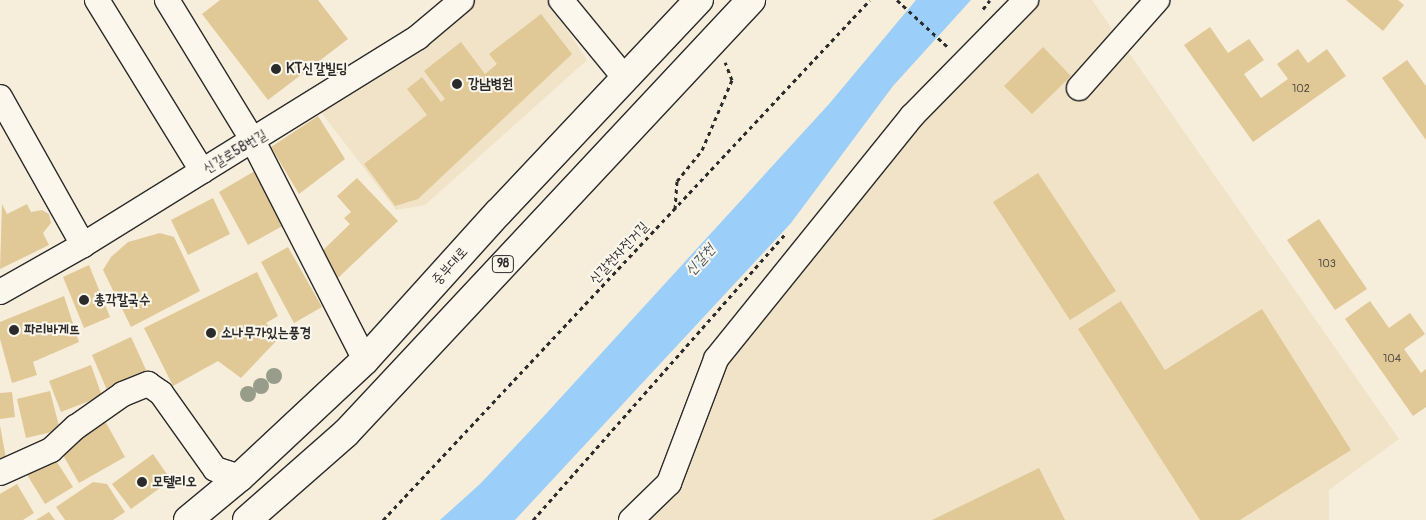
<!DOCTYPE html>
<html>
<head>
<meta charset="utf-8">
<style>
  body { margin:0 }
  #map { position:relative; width:1426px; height:520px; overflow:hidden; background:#f6eedb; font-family:Pangolin,"Poor Story",sans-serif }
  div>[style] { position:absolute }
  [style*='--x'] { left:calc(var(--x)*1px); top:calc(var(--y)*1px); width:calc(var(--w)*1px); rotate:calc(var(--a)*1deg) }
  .built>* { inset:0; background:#f0e3c7 }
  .water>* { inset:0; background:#9bcef8 }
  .building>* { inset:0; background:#e1c897 }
  .path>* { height:3px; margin-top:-1.5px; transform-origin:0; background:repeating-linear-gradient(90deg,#2b2b2b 0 4px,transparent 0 8px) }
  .roads { filter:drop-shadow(1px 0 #2b2b2b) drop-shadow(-1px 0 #2b2b2b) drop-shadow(0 1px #2b2b2b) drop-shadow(0 -1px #2b2b2b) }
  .minor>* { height:24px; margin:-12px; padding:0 12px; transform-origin:12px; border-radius:12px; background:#fbf7ec }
  .major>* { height:28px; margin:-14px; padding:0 14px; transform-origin:14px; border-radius:14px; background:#fbf7ec }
  .trees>* { width:16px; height:16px; margin:-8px; border-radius:50%; background:#989d8b }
  .dots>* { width:14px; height:14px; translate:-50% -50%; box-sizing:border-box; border:2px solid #fbf7ec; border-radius:50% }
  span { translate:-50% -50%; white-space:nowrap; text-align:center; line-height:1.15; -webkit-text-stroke:4px #fbf7ec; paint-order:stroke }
  .number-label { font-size:11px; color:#585246 }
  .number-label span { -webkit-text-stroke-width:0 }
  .shield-label span { padding:1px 4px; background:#fbf7ec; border:1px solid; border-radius:4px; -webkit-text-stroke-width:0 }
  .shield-label { font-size:12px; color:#2b2b2b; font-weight:700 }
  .poi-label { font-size:14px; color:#2b2b2b; font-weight:700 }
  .left { translate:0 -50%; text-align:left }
  .street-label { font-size:14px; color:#2b2b2b }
  .water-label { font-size:15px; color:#47545e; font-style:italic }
</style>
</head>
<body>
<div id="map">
  <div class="built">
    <i style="clip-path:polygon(475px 0,547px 0,587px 60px,425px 205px,396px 210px,317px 107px,429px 37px)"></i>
    <i style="clip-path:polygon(1026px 0,1092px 0,1399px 439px,1329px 490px,1329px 520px,631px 520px,669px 483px,716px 359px)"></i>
  </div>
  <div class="water">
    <i style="clip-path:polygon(916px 0,971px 0,893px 86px,791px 223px,515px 520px,440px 520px,480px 484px,544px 416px,829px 104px)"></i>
  </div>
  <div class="building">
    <i style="clip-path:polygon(220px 0,318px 0,348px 39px,268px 100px,202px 14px)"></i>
    <i style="clip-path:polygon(1346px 0,1398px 0,1404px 5px,1383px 31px)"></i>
    <i style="clip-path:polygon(541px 14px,572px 54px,418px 199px,395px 206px,364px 164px,427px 115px,407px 89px,422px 77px,441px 102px,445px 99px,424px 71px,461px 42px,485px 74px,497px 64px,489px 54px)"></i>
    <i style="clip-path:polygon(1210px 27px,1228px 53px,1249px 39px,1264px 60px,1244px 74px,1261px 98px,1288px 79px,1277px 64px,1298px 49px,1308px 63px,1327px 49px,1346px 76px,1253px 142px,1184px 45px)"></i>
    <i style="clip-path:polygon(1043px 47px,1071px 76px,1032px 114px,1004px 86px)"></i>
    <i style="clip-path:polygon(1407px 60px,1426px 86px,1426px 140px,1382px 78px)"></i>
    <i style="clip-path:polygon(318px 116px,345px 159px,299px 194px,271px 147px)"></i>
    <i style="clip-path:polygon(258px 169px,288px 223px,248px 245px,219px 192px)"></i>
    <i style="clip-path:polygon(1038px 173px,1116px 291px,1070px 320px,993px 202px)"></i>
    <i style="clip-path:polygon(357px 178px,398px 221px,338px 278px,317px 256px,350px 224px,344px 218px,351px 212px,337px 196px)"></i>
    <i style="clip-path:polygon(213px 198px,230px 234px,188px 255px,171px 220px)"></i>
    <i style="clip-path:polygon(2px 204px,7px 214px,27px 204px,31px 212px,42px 210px,49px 214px,51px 223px,43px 233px,49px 245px,0 269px)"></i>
    <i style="clip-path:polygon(1319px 219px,1367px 289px,1335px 310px,1287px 240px)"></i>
    <i style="clip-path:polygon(160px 233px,174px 237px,200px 291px,131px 327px,103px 270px,111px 257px,128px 242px)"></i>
    <i style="clip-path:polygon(288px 247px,322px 307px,294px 323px,261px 262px)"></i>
    <i style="clip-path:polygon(89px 265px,110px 317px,84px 328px,63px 277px)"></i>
    <i style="clip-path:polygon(257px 272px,278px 316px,266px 323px,279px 338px,241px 378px,218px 361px,173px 386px,144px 328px)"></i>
    <i style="clip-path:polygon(64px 296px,79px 342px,33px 362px,37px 375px,12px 383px,0 339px,0 322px)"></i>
    <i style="clip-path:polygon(1121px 301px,1165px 370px,1262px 309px,1351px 450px,1240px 520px,1200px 520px,1078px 329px)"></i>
    <i style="clip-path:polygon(1370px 301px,1389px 328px,1410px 313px,1425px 334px,1404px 349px,1421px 373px,1426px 369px,1426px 407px,1413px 416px,1345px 319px)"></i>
    <i style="clip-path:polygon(131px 337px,147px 372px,107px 390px,92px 355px)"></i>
    <i style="clip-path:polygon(91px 365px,102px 396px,61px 412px,49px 381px)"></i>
    <i style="clip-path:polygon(50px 391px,60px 430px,26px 438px,17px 399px)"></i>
    <i style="clip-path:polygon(12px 392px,15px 417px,0 419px,0 393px)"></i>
    <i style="clip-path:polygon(104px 419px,125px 457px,79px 483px,60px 450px)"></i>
    <i style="clip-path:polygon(0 425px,7px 464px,0 466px)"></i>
    <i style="clip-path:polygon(153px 454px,171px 480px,131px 509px,112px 484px)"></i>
    <i style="clip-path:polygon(53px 456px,73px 487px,45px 504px,26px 473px)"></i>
    <i style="clip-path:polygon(1039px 468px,1065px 520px,932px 520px)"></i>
    <i style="clip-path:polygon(93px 482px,107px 484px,125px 512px,113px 520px,65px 520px,56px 507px)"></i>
    <i style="clip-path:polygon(17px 484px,34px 513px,23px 520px,0 520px,0 494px)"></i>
    <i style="clip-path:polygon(49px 512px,55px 520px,36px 520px)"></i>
  </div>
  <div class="path">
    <i style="--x:897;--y:0;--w:69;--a:42.7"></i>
    <i style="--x:983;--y:9;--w:11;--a:-52"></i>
    <i style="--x:675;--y:209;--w:28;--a:-86"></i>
    <i style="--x:677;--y:181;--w:40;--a:-51"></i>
    <i style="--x:702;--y:150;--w:76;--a:-66.8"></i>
    <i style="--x:732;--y:80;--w:19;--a:-111"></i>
    <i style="--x:383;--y:520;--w:712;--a:-46.88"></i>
    <i style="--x:533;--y:520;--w:380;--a:-48.6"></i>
  </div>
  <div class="roads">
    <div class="minor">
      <i style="--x:97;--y:0;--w:201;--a:58.4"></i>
      <i style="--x:167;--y:0;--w:165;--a:58.6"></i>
      <i style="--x:253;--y:141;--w:246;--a:62.9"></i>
      <i style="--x:561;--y:0;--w:99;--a:50.7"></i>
      <i style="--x:1079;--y:88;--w:118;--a:-48.4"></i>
      <i style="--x:0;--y:97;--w:170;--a:60.7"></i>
      <i style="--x:0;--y:292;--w:95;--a:-29.5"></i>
      <i style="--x:83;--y:245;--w:394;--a:-31.8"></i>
      <i style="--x:418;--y:37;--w:57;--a:-40.1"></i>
      <i style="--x:0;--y:473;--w:56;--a:-24.3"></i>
      <i style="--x:51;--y:450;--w:34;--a:-43"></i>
      <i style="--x:76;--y:427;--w:57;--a:-35.1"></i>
      <i style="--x:123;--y:394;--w:27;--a:-22"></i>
      <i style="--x:148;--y:384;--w:16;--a:35"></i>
      <i style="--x:161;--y:393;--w:93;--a:54.6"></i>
      <i style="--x:215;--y:469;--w:26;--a:18"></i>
      <i style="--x:631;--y:520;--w:53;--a:-44.2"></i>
      <i style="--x:669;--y:483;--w:133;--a:-69.2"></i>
      <i style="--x:716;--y:359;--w:312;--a:-51.1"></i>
      <i style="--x:912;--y:116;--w:163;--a:-45.5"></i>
    </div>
    <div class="major">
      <i style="--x:188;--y:520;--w:67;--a:-39.6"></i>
      <i style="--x:240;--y:477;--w:171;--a:-43.1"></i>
      <i style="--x:365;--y:360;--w:198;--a:-47.9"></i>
      <i style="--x:498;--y:213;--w:293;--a:-46.7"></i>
      <i style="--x:247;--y:520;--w:132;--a:-41.3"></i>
      <i style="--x:346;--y:433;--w:593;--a:-46.91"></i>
    </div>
  </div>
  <div class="trees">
    <i style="left:274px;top:376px"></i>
    <i style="left:261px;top:386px"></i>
    <i style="left:248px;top:394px"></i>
  </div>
  <div class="dots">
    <i style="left:276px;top:69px;background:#2b2b2b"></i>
    <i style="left:457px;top:84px;background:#2b2b2b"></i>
    <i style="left:84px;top:300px;background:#2b2b2b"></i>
    <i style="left:14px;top:330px;background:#2b2b2b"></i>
    <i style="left:211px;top:333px;background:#2b2b2b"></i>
    <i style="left:142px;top:482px;background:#2b2b2b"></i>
  </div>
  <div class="number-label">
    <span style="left:1301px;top:89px">102</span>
    <span style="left:1327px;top:264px">103</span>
    <span style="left:1392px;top:359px">104</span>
  </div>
  <div class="shield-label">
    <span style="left:503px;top:264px">98</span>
  </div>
  <div class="poi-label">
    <span class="left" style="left:286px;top:69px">KT신갈빌딩</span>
    <span class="left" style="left:468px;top:84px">강남병원</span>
    <span class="left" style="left:94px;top:300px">총각칼국수</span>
    <span class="left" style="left:24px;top:330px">파리바게뜨</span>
    <span class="left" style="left:221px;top:333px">소나무가있는풍경</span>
    <span class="left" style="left:152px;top:482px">모텔리오</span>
  </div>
  <div class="street-label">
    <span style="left:235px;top:152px;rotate:-31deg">신갈로58번길</span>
    <span style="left:619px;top:253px;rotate:-47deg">신갈천자전거길</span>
    <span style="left:450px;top:266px;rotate:-48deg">중부대로</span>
  </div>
  <div class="water-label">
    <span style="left:700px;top:260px;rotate:-48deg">신갈천</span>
  </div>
</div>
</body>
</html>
